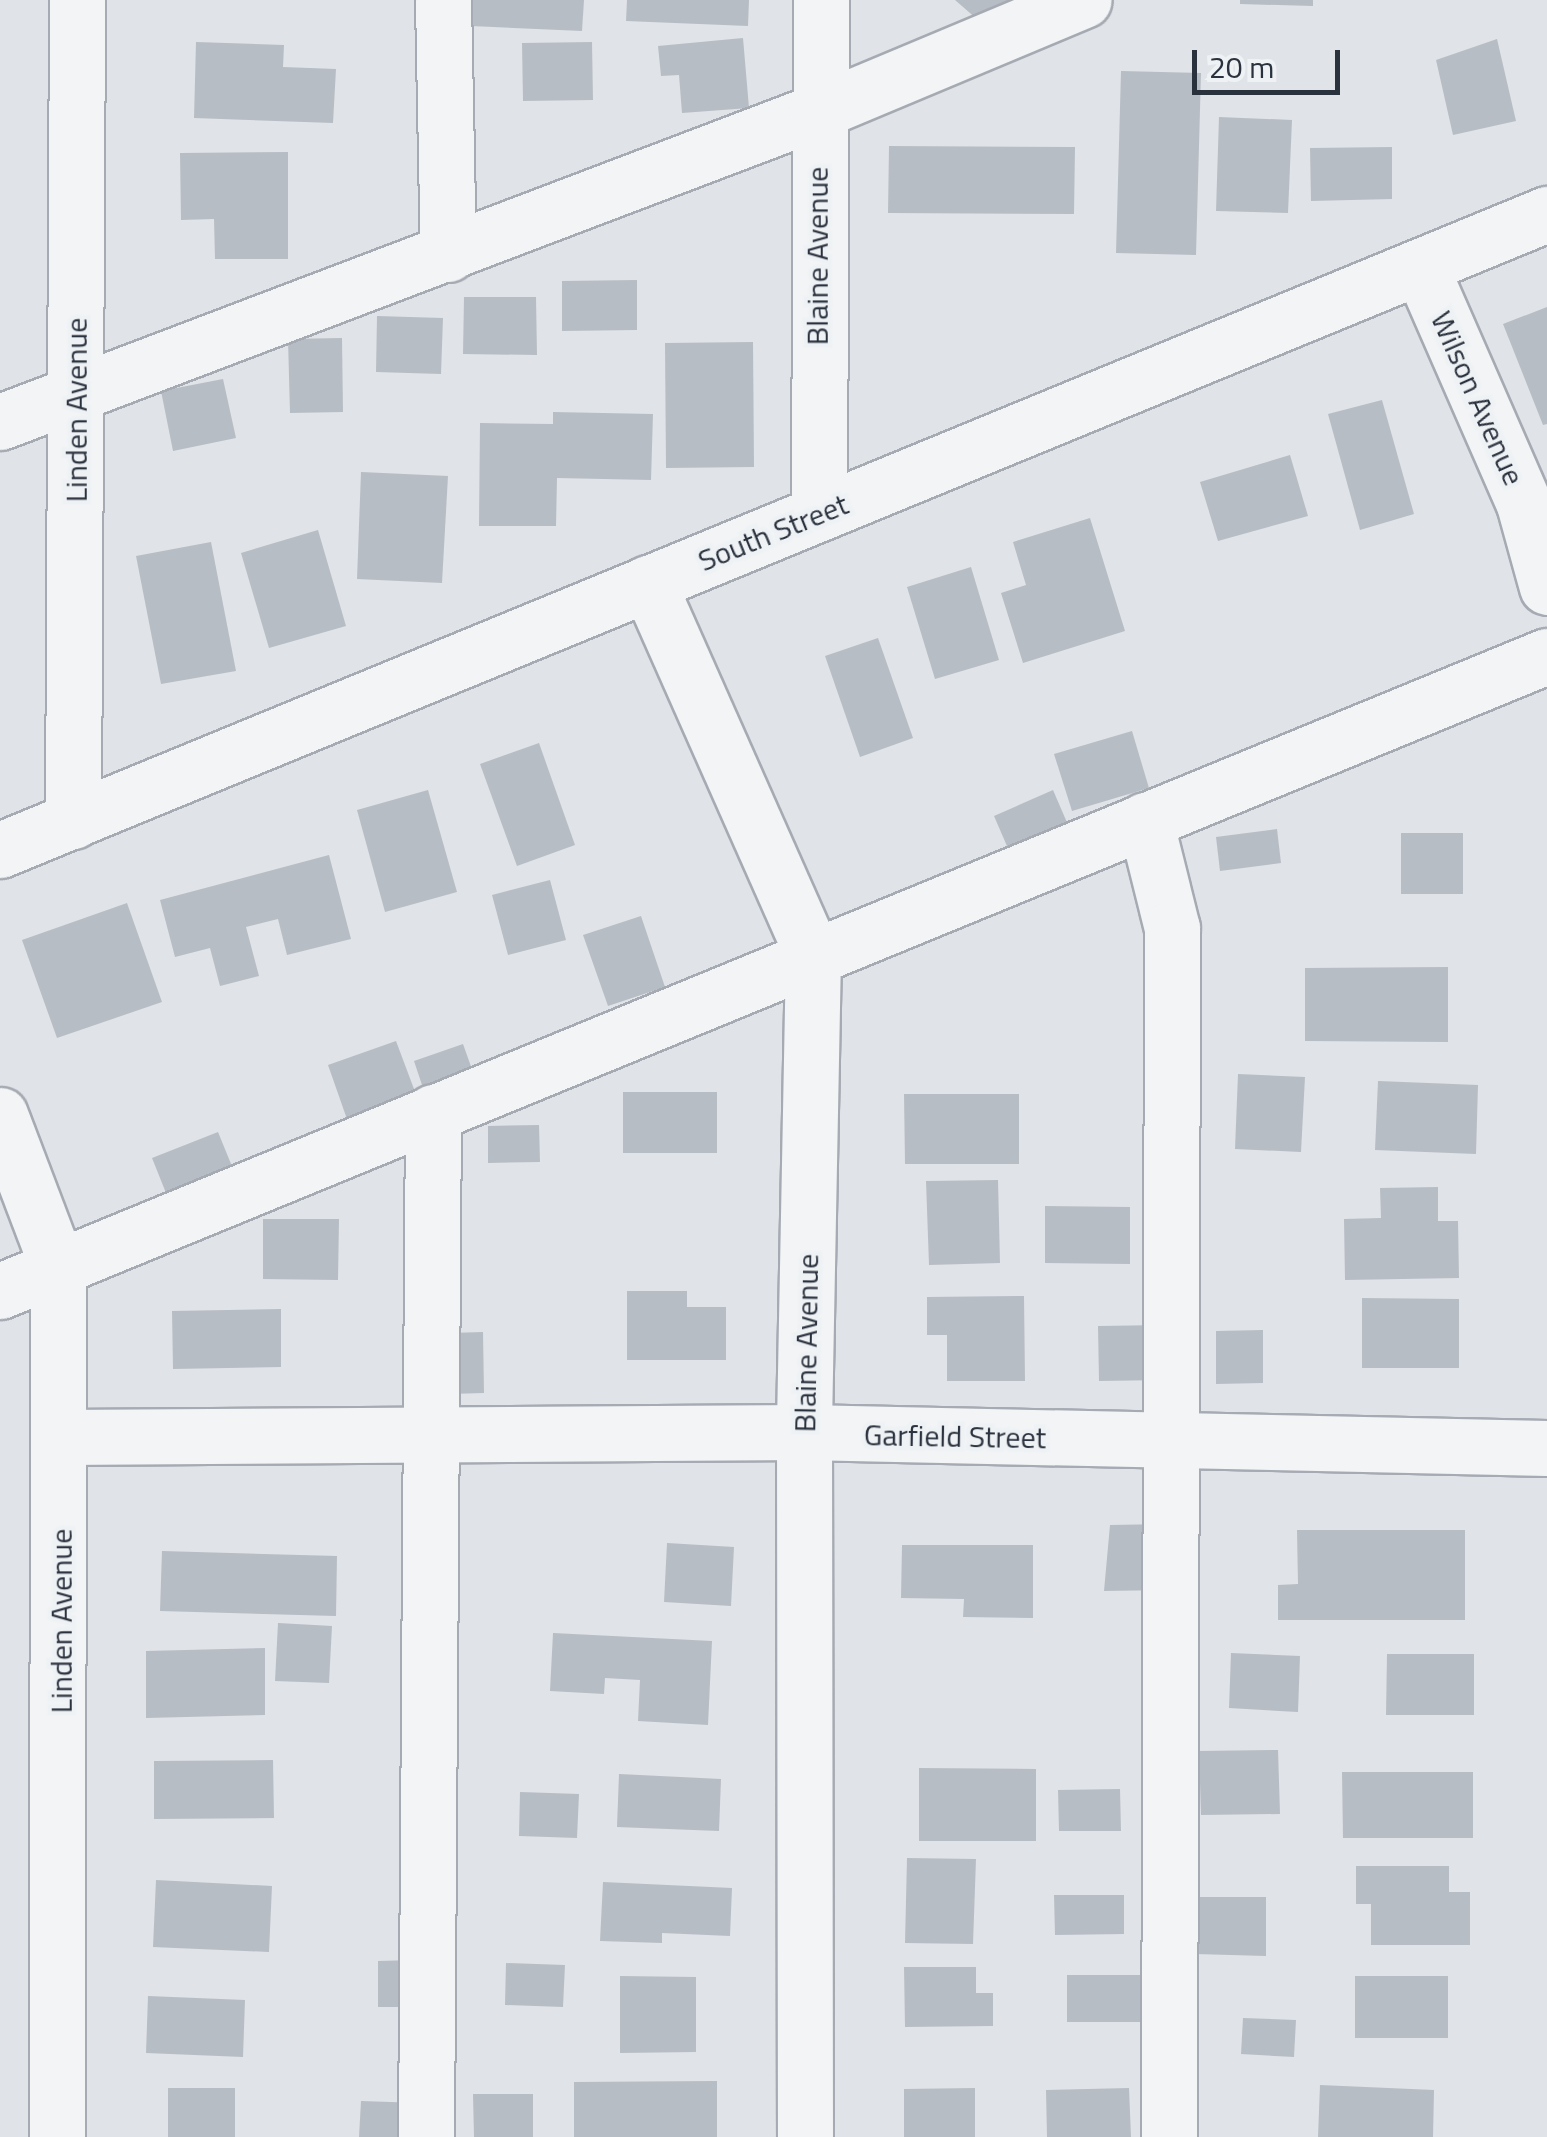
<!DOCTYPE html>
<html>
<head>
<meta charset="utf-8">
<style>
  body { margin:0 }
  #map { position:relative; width:1547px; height:2137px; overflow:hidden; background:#e0e3e8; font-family:"Titillium Web",sans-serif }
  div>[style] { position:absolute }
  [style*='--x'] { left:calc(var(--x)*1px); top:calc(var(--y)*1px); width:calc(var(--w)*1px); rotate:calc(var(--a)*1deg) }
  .building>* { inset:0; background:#b7bdc4 }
  .roads { filter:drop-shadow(2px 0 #a6aab2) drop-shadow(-2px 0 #a6aab2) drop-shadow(0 2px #a6aab2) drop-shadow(0 -2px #a6aab2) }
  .minor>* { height:55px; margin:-27.5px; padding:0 27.5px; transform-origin:27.5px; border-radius:27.5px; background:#f2f4f6 }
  span { translate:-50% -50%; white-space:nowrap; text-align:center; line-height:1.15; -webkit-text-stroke:9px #eff2f5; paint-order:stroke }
  .street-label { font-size:30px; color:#2a323e }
  .scale { position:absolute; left:1192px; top:50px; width:148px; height:45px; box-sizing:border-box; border:5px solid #2a323e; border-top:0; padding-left:12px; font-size:30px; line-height:35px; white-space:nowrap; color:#2a323e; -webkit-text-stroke:8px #eff2f5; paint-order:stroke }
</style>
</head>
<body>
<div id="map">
  <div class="building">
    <i style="clip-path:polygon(472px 0,584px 0,582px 31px,471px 26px)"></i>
    <i style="clip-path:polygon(627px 0,749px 0,748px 26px,626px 21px)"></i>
    <i style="clip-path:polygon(955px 0,1009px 0,986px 27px)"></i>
    <i style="clip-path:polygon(1240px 0,1313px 0,1313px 6px,1240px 4px)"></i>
    <i style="clip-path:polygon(743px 38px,749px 108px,682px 113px,679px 75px,661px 76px,658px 46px)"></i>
    <i style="clip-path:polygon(1497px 39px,1516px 121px,1453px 135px,1436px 60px)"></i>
    <i style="clip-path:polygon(196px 42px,284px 45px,283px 67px,336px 69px,333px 123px,194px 118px)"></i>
    <i style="clip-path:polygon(592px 42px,593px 100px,523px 101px,522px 43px)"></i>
    <i style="clip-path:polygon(1121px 71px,1201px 73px,1196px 255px,1116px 253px)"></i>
    <i style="clip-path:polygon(1219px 117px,1292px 120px,1288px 213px,1216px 211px)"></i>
    <i style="clip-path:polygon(889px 146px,1075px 147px,1074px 214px,888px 213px)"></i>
    <i style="clip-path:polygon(1392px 147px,1392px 199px,1311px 201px,1310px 148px)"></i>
    <i style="clip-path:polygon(288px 152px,288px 259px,215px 259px,214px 219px,181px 220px,180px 153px)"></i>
    <i style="clip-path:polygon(637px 280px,637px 330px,562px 331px,562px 281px)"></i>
    <i style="clip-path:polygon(464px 297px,536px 297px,537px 355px,463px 354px)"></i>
    <i style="clip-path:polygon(1547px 307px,1547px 424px,1543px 425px,1503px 324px)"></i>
    <i style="clip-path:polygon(377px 316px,443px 318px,441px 374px,376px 372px)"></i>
    <i style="clip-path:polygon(342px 338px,343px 412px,290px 413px,288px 339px)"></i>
    <i style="clip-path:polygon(753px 342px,754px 467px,666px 468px,665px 343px)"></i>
    <i style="clip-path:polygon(223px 379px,236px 438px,173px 451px,161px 391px)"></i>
    <i style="clip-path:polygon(1382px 400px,1414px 514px,1360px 530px,1328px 414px)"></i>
    <i style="clip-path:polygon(553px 412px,653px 414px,651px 480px,557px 478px,556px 526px,479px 526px,480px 423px,553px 424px)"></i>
    <i style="clip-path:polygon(1290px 455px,1308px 516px,1218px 541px,1200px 482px)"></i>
    <i style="clip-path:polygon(361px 472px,448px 476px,442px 583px,357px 579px)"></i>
    <i style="clip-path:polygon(1090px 518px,1125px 631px,1023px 663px,1001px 593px,1026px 585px,1013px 542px)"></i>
    <i style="clip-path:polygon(318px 530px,346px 626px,269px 648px,241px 553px)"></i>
    <i style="clip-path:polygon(211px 542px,236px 671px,161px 684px,136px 556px)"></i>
    <i style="clip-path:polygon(971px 567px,999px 660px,935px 679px,907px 587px)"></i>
    <i style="clip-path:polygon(878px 638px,913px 738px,860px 757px,825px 656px)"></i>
    <i style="clip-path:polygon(1132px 731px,1149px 788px,1072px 811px,1054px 754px)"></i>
    <i style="clip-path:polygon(539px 743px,575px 845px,517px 866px,480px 764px)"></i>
    <i style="clip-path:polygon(428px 790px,457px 892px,385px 912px,357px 810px)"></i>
    <i style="clip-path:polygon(1053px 790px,1075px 841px,1016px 867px,994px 816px)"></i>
    <i style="clip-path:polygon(1277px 829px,1281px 863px,1220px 871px,1216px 837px)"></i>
    <i style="clip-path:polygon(1401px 833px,1463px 833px,1463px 894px,1401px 894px)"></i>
    <i style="clip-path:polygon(329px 855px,351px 939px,287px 955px,278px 919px,246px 927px,259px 976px,220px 986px,210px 948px,175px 957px,160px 900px)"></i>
    <i style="clip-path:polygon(550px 880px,566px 940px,508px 955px,492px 895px)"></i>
    <i style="clip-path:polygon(127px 903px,162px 1002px,57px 1038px,22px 940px)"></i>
    <i style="clip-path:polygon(641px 916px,665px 987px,608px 1006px,583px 935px)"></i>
    <i style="clip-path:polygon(1448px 967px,1448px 1042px,1305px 1041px,1305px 968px)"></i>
    <i style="clip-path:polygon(396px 1041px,417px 1097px,348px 1122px,328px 1065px)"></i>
    <i style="clip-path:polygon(463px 1044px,478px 1086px,428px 1103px,414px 1061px)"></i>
    <i style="clip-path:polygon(1238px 1074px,1305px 1077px,1301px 1152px,1235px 1149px)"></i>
    <i style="clip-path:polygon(1378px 1081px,1478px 1085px,1476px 1154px,1375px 1150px)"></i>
    <i style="clip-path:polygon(623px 1092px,717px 1092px,717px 1153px,623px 1153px)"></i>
    <i style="clip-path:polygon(904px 1094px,1019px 1094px,1019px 1164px,905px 1164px)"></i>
    <i style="clip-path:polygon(539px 1125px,540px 1162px,488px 1163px,488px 1126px)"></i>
    <i style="clip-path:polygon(218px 1132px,238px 1181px,172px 1208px,152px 1158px)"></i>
    <i style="clip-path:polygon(998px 1180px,1000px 1263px,929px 1265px,926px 1181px)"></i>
    <i style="clip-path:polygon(1438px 1187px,1438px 1221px,1458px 1221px,1459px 1278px,1345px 1280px,1344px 1219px,1381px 1218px,1380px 1188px)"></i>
    <i style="clip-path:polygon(1045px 1206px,1130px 1207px,1130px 1264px,1045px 1263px)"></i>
    <i style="clip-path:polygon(263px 1219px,339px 1219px,338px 1280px,263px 1279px)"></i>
    <i style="clip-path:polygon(627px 1291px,687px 1291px,687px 1307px,726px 1307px,726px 1360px,627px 1360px)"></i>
    <i style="clip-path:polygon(1024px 1296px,1025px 1381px,947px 1381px,947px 1335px,927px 1335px,927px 1297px)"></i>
    <i style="clip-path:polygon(1362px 1298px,1459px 1299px,1459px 1368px,1362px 1368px)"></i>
    <i style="clip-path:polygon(281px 1309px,281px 1367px,173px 1369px,172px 1311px)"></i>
    <i style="clip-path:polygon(1164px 1325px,1165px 1380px,1099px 1381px,1098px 1326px)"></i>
    <i style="clip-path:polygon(1263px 1330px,1263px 1383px,1216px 1384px,1216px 1331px)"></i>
    <i style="clip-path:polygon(483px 1332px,484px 1393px,450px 1394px,449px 1333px)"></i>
    <i style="clip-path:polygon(1166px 1524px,1167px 1590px,1104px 1591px,1110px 1525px)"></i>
    <i style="clip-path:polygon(1297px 1530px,1465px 1530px,1465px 1620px,1278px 1620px,1278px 1585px,1298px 1584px)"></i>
    <i style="clip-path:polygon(667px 1543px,734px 1547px,731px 1606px,664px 1602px)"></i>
    <i style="clip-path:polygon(902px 1545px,1033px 1545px,1033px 1618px,963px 1617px,964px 1599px,901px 1598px)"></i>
    <i style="clip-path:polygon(162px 1551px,337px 1556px,336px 1616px,160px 1611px)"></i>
    <i style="clip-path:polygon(278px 1623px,332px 1626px,329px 1683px,275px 1681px)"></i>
    <i style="clip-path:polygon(553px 1633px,712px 1641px,708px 1725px,638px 1721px,640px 1680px,605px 1678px,604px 1694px,550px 1691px)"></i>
    <i style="clip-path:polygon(265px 1648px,265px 1715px,146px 1718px,146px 1651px)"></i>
    <i style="clip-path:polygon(1231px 1653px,1300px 1656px,1298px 1712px,1229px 1708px)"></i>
    <i style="clip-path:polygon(1387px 1654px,1474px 1654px,1474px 1715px,1386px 1715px)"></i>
    <i style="clip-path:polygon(1278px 1750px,1280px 1814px,1201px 1815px,1199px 1751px)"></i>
    <i style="clip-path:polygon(273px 1760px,274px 1818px,154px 1819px,154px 1761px)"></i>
    <i style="clip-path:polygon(919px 1768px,1036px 1769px,1036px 1841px,919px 1841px)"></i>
    <i style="clip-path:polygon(1342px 1772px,1473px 1772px,1473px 1838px,1343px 1838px)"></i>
    <i style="clip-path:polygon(619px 1774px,721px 1779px,719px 1831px,617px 1827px)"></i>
    <i style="clip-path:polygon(1120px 1789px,1121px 1831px,1059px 1831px,1058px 1790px)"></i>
    <i style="clip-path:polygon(520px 1792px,579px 1794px,577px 1838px,519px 1836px)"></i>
    <i style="clip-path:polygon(907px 1858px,976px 1859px,973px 1944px,905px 1943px)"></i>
    <i style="clip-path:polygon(1356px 1866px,1449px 1866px,1449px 1892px,1470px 1892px,1470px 1945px,1371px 1945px,1371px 1904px,1356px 1904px)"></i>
    <i style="clip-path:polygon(156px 1880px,272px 1886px,269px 1952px,153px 1947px)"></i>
    <i style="clip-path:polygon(603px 1882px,732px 1888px,730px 1936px,662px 1933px,662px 1943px,600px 1941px)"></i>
    <i style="clip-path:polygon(1054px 1895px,1124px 1895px,1124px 1934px,1055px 1935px)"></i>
    <i style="clip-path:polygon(1195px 1897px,1266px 1897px,1266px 1956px,1195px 1954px)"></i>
    <i style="clip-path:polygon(415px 1960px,415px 2007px,378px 2007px,378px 1961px)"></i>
    <i style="clip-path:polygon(506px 1963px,565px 1965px,563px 2007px,505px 2005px)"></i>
    <i style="clip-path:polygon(904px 1967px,976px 1967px,976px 1993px,993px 1993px,993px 2026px,905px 2027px)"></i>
    <i style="clip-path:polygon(1067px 1975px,1141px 1975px,1141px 2022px,1067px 2022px)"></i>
    <i style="clip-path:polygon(620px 1976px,696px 1977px,696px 2052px,620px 2053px)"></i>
    <i style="clip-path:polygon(1355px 1976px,1448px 1976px,1448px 2038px,1355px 2038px)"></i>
    <i style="clip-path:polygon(148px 1996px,245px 2000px,243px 2057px,146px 2053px)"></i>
    <i style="clip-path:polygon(1243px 2018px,1296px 2020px,1294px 2057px,1241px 2054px)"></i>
    <i style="clip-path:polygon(717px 2081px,717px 2137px,574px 2137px,574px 2082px)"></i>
    <i style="clip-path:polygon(1320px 2085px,1434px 2090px,1433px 2137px,1318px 2137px)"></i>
    <i style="clip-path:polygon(168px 2088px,235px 2088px,235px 2137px,168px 2137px)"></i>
    <i style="clip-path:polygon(975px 2088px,975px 2137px,904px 2137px,904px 2089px)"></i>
    <i style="clip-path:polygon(1129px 2088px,1131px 2137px,1047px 2137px,1046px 2090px)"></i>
    <i style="clip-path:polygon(473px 2094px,533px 2094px,533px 2137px,474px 2137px)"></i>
    <i style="clip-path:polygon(361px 2101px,420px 2103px,419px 2137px,359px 2137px)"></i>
  </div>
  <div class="roads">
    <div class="minor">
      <i style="--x:443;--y:0;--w:254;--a:88.9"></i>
      <i style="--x:1421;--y:268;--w:257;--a:66.4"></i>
      <i style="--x:1524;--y:504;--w:86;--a:74.5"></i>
      <i style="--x:0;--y:422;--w:873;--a:-20.8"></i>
      <i style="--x:816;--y:112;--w:290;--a:-22.7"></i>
      <i style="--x:819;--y:513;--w:513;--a:-89.78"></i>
      <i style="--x:648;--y:583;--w:407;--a:66.1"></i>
      <i style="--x:813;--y:955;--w:477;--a:91.1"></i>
      <i style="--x:804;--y:1432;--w:705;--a:89.92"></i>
      <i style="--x:1145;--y:820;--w:111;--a:76"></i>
      <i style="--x:1172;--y:928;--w:1209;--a:90.14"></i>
      <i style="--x:73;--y:821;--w:821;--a:-89.72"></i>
      <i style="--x:0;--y:850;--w:1673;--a:-22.35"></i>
      <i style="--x:0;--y:1115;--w:164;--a:69.2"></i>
      <i style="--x:58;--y:1268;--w:869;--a:90.07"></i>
      <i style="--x:0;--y:1291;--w:1672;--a:-22.32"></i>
      <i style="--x:62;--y:1437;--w:742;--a:-0.39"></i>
      <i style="--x:804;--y:1432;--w:743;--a:1.23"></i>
      <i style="--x:426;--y:2137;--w:1025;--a:-89.61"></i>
    </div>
  </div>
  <div class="street-label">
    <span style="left:817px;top:256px;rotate:-90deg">Blaine Avenue</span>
    <span style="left:1478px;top:398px;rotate:66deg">Wilson Avenue</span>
    <span style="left:76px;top:410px;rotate:-90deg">Linden Avenue</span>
    <span style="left:773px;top:532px;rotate:-22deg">South Street</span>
    <span style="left:806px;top:1343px;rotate:-89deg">Blaine Avenue</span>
    <span style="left:955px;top:1436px;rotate:1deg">Garfield Street</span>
    <span style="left:61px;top:1621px;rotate:-90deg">Linden Avenue</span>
  </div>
  <div class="scale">20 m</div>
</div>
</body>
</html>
